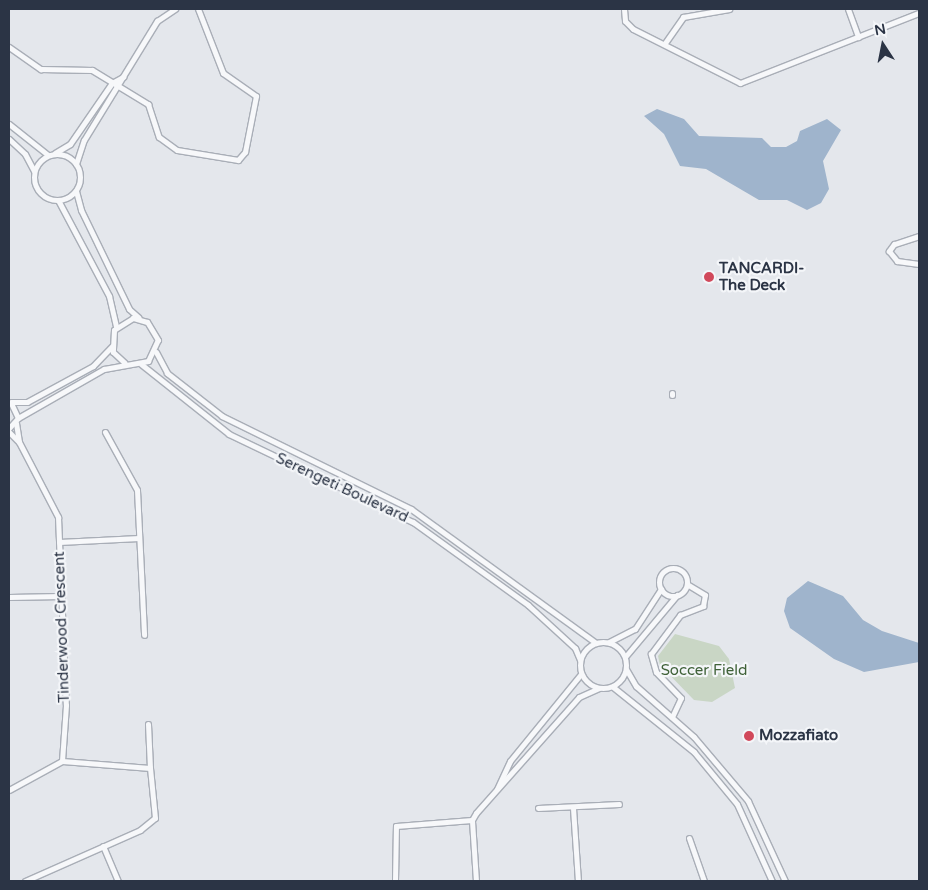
<!DOCTYPE html>
<html>
<head>
<meta charset="utf-8">
<style>
  body { margin:0 }
  #map { position:relative; width:928px; height:890px; overflow:hidden; background:#e4e7ec; font-family:"Varela Round",sans-serif }
  div>[style] { position:absolute }
  [style*='--x'] { left:calc(var(--x)*1px); top:calc(var(--y)*1px); width:calc(var(--w)*1px); rotate:calc(var(--a)*1deg) }
  .green>* { inset:0; background:#c9d6c5 }
  .water>* { inset:0; background:#9fb4cc }
  .roads { filter:drop-shadow(1px 0 #a9aeb7) drop-shadow(-1px 0 #a9aeb7) drop-shadow(0 1px #a9aeb7) drop-shadow(0 -1px #a9aeb7) }
  .street>* { height:5px; margin:-2.5px; padding:0 2.5px; transform-origin:2.5px; border-radius:2.5px; background:#f7f8fa }
  .street>.ring { margin:-2.5px; padding:0; box-sizing:content-box; background:none; border:5px solid #f7f8fa; border-radius:50% }
  .dots>* { width:14px; height:14px; translate:-50% -50%; box-sizing:border-box; border:2px solid #f4f6f9; border-radius:50% }
  span { translate:-50% -50%; white-space:nowrap; text-align:center; line-height:1.15; -webkit-text-stroke:4.5px #f4f6f9; paint-order:stroke }
  .poi-label { font-size:15px; color:#2b3445; font-weight:700 }
  .left { translate:0 -50%; text-align:left }
  .street-label { font-size:15px; color:#2b3445 }
  .park-label { font-size:15px; color:#3f6138 }
  .frame { position:absolute; inset:0; border:10px solid #2b3445; pointer-events:none }
  .north { position:absolute; left:858px; top:20px; width:50px; height:50px; -webkit-text-stroke:4px #f4f6f9; paint-order:stroke; rotate:349deg; font-size:14px; font-weight:700; line-height:20px; text-align:center; color:#2b3445 }
  .north::after { content:''; display:block; margin:auto; width:18px; height:22px; background:#2b3445; clip-path:polygon(50% 0,100% 100%,50% 72%,0 100%) }
</style>
</head>
<body>
<div id="map">
  <div class="green">
    <i style="clip-path:polygon(675px 634px,719px 646px,729px 659px,735px 688px,712px 702px,694px 700px,660px 665px,658px 656px)"></i>
  </div>
  <div class="water">
    <i style="clip-path:polygon(657px 109px,684px 119px,699px 136px,762px 138px,771px 147px,786px 147px,797px 141px,800px 131px,827px 119px,841px 130px,823px 161px,829px 189px,821px 203px,807px 210px,787px 200px,759px 200px,706px 169px,680px 166px,664px 134px,644px 116px)"></i>
    <i style="clip-path:polygon(808px 581px,843px 596px,863px 620px,882px 631px,919px 643px,919px 662px,864px 672px,834px 659px,790px 628px,784px 611px,787px 598px)"></i>
  </div>
  <div class="roads">
    <div class="street">
      <i style="--x:624;--y:9;--w:12;--a:85"></i>
      <i style="--x:625;--y:21;--w:11;--a:45"></i>
      <i style="--x:633;--y:29;--w:120;--a:26.8"></i>
      <i style="--x:740;--y:83;--w:192;--a:-21.4"></i>
      <i style="--x:848;--y:9;--w:30;--a:70"></i>
      <i style="--x:665;--y:43;--w:32;--a:-55"></i>
      <i style="--x:683;--y:17;--w:47;--a:-9.9"></i>
      <i style="--x:9;--y:47;--w:39;--a:35"></i>
      <i style="--x:41;--y:69;--w:51;--a:1.1"></i>
      <i style="--x:92;--y:70;--w:66;--a:31.3"></i>
      <i style="--x:148;--y:104;--w:35;--a:72"></i>
      <i style="--x:159;--y:137;--w:22;--a:36"></i>
      <i style="--x:177;--y:150;--w:62;--a:9.3"></i>
      <i style="--x:238;--y:160;--w:11;--a:-49"></i>
      <i style="--x:245;--y:152;--w:57;--a:-78.9"></i>
      <i style="--x:256;--y:96;--w:40;--a:-145.1"></i>
      <i style="--x:223;--y:73;--w:69;--a:-111.3"></i>
      <i style="--x:9;--y:124;--w:50;--a:38.5"></i>
      <i style="--x:9;--y:139;--w:22;--a:43"></i>
      <i style="--x:25;--y:154;--w:19;--a:62"></i>
      <i style="--x:55;--y:153;--w:17;--a:-31"></i>
      <i style="--x:70;--y:144;--w:74;--a:-55.5"></i>
      <i style="--x:112;--y:83;--w:13;--a:-29"></i>
      <i class="ring" style="left:34px;top:154px;width:41px;height:41px"></i>
      <i style="--x:76;--y:164;--w:25;--a:-72"></i>
      <i style="--x:84;--y:140;--w:140;--a:-58.5"></i>
      <i style="--x:157;--y:21;--w:22;--a:-34"></i>
      <i style="--x:76;--y:191;--w:20;--a:75"></i>
      <i style="--x:81;--y:210;--w:110;--a:64.1"></i>
      <i style="--x:129;--y:309;--w:13;--a:42"></i>
      <i style="--x:58;--y:200;--w:109;--a:62"></i>
      <i style="--x:109;--y:296;--w:32;--a:77"></i>
      <i style="--x:919;--y:236;--w:26;--a:162"></i>
      <i style="--x:894;--y:244;--w:9;--a:126"></i>
      <i style="--x:889;--y:251;--w:13;--a:51"></i>
      <i style="--x:897;--y:261;--w:22;--a:8"></i>
      <i style="--x:156;--y:352;--w:24;--a:62"></i>
      <i style="--x:167;--y:373;--w:70;--a:38"></i>
      <i style="--x:222;--y:416;--w:211;--a:26.2"></i>
      <i style="--x:411;--y:509;--w:228;--a:35.9"></i>
      <i style="--x:141;--y:364;--w:112;--a:38.5"></i>
      <i style="--x:229;--y:434;--w:204;--a:25.6"></i>
      <i style="--x:413;--y:522;--w:142;--a:35.8"></i>
      <i style="--x:528;--y:605;--w:64;--a:42.5"></i>
      <i style="--x:575;--y:648;--w:13;--a:67"></i>
      <i style="--x:672;--y:395;--w:2;--a:-90"></i>
      <i style="--x:11;--y:402;--w:16;--a:0"></i>
      <i style="--x:27;--y:402;--w:75;--a:-28.6"></i>
      <i style="--x:93;--y:366;--w:28;--a:-46"></i>
      <i style="--x:18;--y:418;--w:99;--a:-29.7"></i>
      <i style="--x:104;--y:369;--w:45;--a:-10.3"></i>
      <i style="--x:148;--y:361;--w:23;--a:-65"></i>
      <i style="--x:158;--y:340;--w:21;--a:-121"></i>
      <i style="--x:147;--y:322;--w:15;--a:-164"></i>
      <i style="--x:133;--y:318;--w:22;--a:148"></i>
      <i style="--x:114;--y:330;--w:22;--a:93"></i>
      <i style="--x:113;--y:352;--w:16;--a:43"></i>
      <i style="--x:16;--y:423;--w:19;--a:81"></i>
      <i style="--x:9;--y:428;--w:13;--a:-48"></i>
      <i style="--x:18;--y:418;--w:17;--a:-115"></i>
      <i style="--x:9;--y:432;--w:14;--a:45"></i>
      <i style="--x:19;--y:442;--w:85;--a:62.5"></i>
      <i style="--x:58;--y:517;--w:188;--a:87.6"></i>
      <i style="--x:66;--y:705;--w:56;--a:94.1"></i>
      <i style="--x:62;--y:761;--w:60;--a:151.3"></i>
      <i style="--x:105;--y:432;--w:66;--a:61.1"></i>
      <i style="--x:137;--y:490;--w:145;--a:87.2"></i>
      <i style="--x:59;--y:542;--w:80;--a:-2.9"></i>
      <i class="ring" style="left:659px;top:568px;width:23px;height:23px"></i>
      <i style="--x:9;--y:597;--w:52;--a:-1.1"></i>
      <i class="ring" style="left:580px;top:642px;width:41px;height:41px"></i>
      <i style="--x:609;--y:642;--w:29;--a:-27"></i>
      <i style="--x:635;--y:629;--w:48;--a:-57"></i>
      <i style="--x:625;--y:657;--w:81;--a:-50"></i>
      <i style="--x:626;--y:669;--w:20;--a:60"></i>
      <i style="--x:636;--y:686;--w:77;--a:41.3"></i>
      <i style="--x:694;--y:737;--w:84;--a:49.8"></i>
      <i style="--x:748;--y:801;--w:88;--a:65.2"></i>
      <i style="--x:613;--y:687;--w:104;--a:38.7"></i>
      <i style="--x:694;--y:752;--w:67;--a:50.4"></i>
      <i style="--x:737;--y:804;--w:85;--a:65.6"></i>
      <i style="--x:672;--y:717;--w:21;--a:-65"></i>
      <i style="--x:681;--y:698;--w:36;--a:-134"></i>
      <i style="--x:656;--y:672;--w:19;--a:-106"></i>
      <i style="--x:651;--y:654;--w:49;--a:-53.4"></i>
      <i style="--x:680;--y:615;--w:25;--a:-21"></i>
      <i style="--x:703;--y:606;--w:11;--a:-80"></i>
      <i style="--x:705;--y:595;--w:21;--a:-149"></i>
      <i style="--x:148;--y:724;--w:44;--a:87.4"></i>
      <i style="--x:497;--y:789;--w:31;--a:-65"></i>
      <i style="--x:510;--y:761;--w:112;--a:-50.8"></i>
      <i style="--x:538;--y:808;--w:81;--a:-2.8"></i>
      <i style="--x:573;--y:808;--w:73;--a:86.1"></i>
      <i style="--x:689;--y:838;--w:46;--a:70.8"></i>
      <i style="--x:103;--y:846;--w:38;--a:67"></i>
      <i style="--x:25;--y:881;--w:126;--a:-23.9"></i>
      <i style="--x:140;--y:830;--w:19;--a:-39"></i>
      <i style="--x:155;--y:818;--w:50;--a:-95.7"></i>
      <i style="--x:150;--y:768;--w:88;--a:-175.5"></i>
      <i style="--x:395;--y:881;--w:55;--a:-89"></i>
      <i style="--x:396;--y:826;--w:76;--a:-4.5"></i>
      <i style="--x:476;--y:881;--w:61;--a:-93.8"></i>
      <i style="--x:472;--y:820;--w:8;--a:-60"></i>
      <i style="--x:476;--y:813;--w:155;--a:-48.4"></i>
      <i style="--x:579;--y:697;--w:22;--a:-24"></i>
    </div>
  </div>
  <div class="dots">
    <i style="left:709px;top:277px;background:#d1495b"></i>
    <i style="left:749px;top:736px;background:#d1495b"></i>
  </div>
  <div class="poi-label">
    <span class="left" style="left:719px;top:277px">TANCARDI-<br>The Deck</span>
    <span class="left" style="left:759px;top:736px">Mozzafiato</span>
  </div>
  <div class="street-label">
    <span style="left:342px;top:488px;rotate:25deg">Serengeti Boulevard</span>
    <span style="left:62px;top:627px;rotate:-92deg">Tinderwood Crescent</span>
  </div>
  <div class="park-label">
    <span style="left:704px;top:671px">Soccer Field</span>
  </div>
  <div class="frame"></div>
  <div class="north">N</div>
</div>
</body>
</html>
